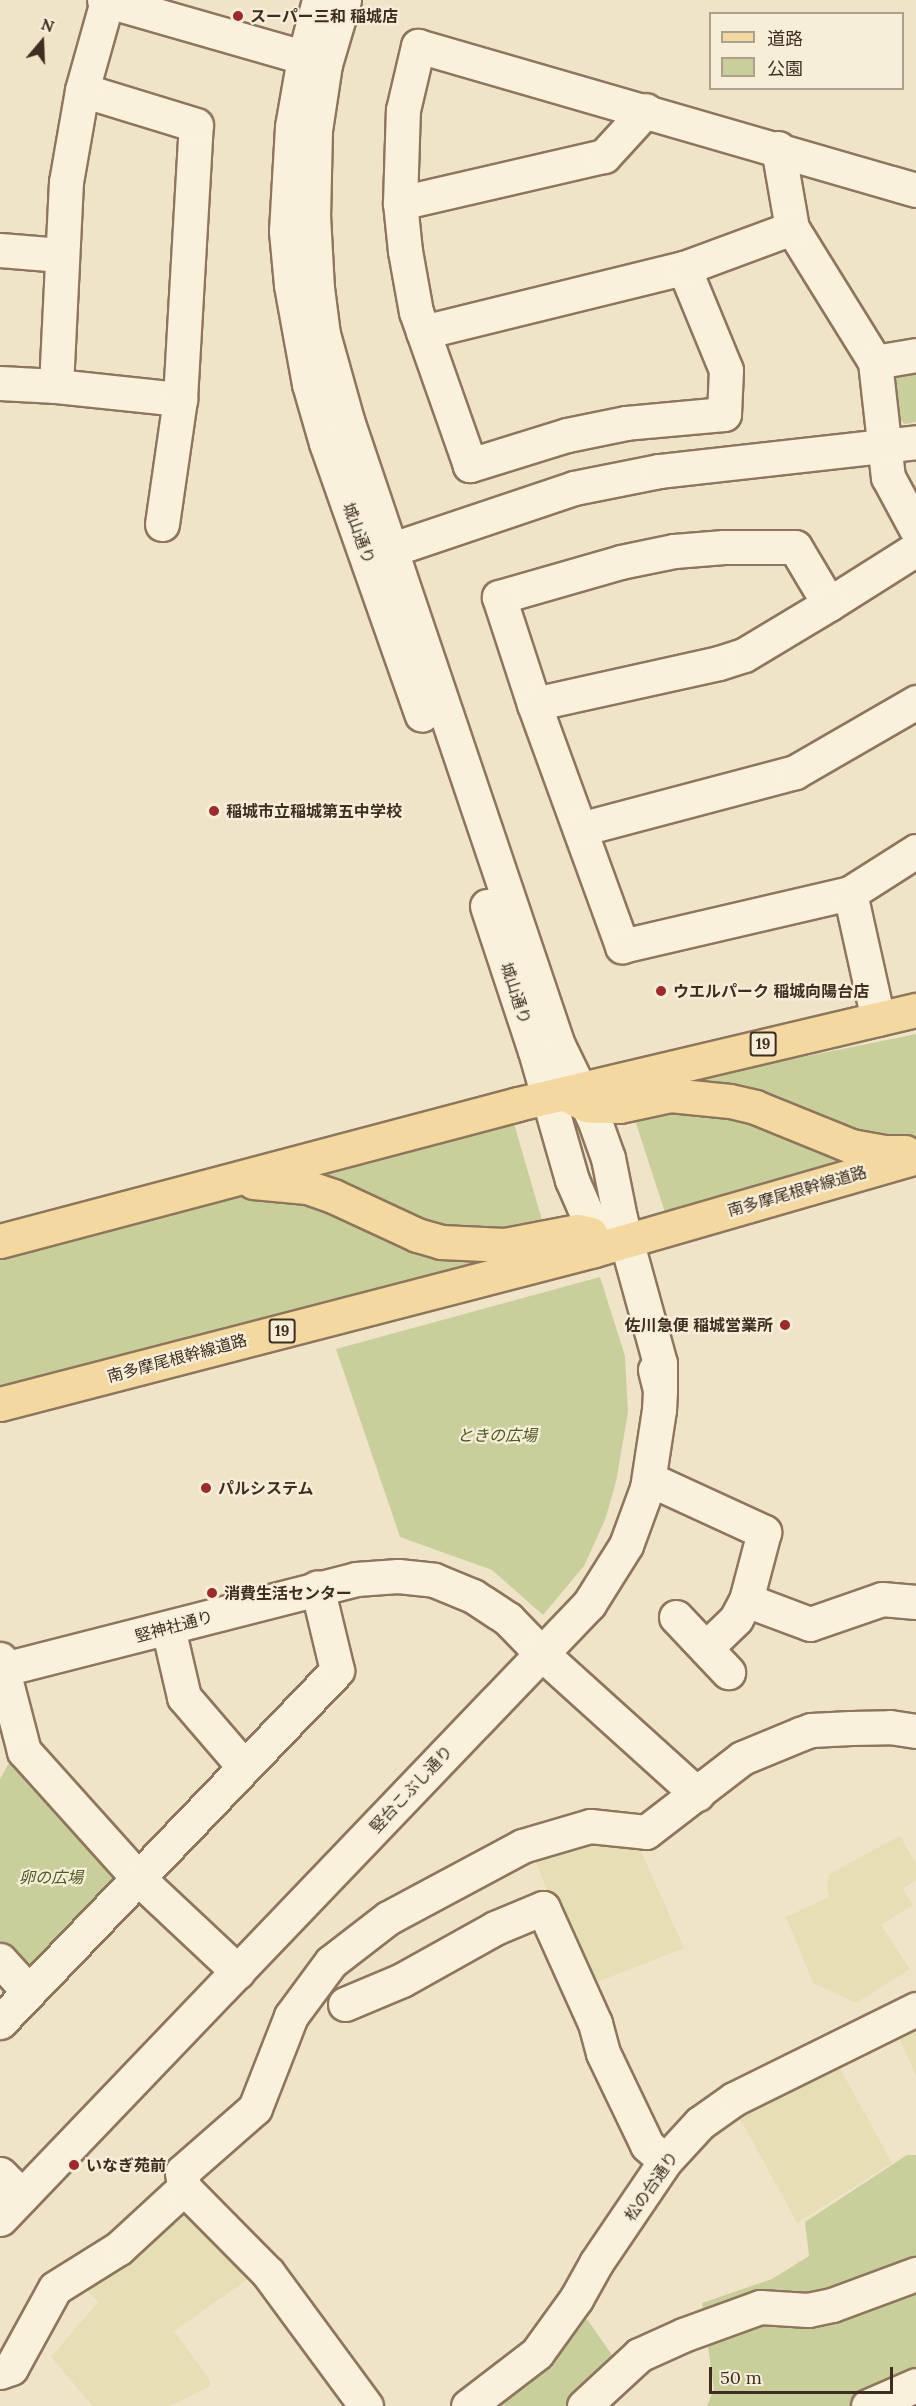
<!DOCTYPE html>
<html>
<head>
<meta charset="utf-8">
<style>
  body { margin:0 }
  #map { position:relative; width:916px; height:2406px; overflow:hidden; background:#f0e4c8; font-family:Lora,"Noto Sans JP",serif }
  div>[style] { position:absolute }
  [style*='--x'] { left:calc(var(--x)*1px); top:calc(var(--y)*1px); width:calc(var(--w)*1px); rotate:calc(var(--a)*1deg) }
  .farmland>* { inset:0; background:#e6deb5 }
  .green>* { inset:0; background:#c9cf9b }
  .roads { filter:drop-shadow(2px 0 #8d765c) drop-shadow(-2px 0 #8d765c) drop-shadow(0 2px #8d765c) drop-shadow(0 -2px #8d765c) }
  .minor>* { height:33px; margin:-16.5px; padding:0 16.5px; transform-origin:16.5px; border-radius:16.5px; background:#faf1dc }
  .major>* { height:33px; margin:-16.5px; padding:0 16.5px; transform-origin:16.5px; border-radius:16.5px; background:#f3d9a0 }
  .dots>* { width:16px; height:16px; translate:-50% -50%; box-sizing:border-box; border:3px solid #f7eed8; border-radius:50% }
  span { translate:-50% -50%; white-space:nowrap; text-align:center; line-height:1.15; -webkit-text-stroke:4.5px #f7eed8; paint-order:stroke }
  .shield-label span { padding:2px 4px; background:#f7eed8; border:2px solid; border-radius:4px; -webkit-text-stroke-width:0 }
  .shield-label { font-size:15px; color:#3d2e20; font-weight:700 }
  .poi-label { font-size:16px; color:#3d2e20; font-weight:700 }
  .left { translate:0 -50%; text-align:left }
  .right { translate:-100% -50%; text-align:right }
  .street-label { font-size:16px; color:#3d2e20 }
  .park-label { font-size:16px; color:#4d5a26; font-style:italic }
  .legend { position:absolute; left:709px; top:12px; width:195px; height:78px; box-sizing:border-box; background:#f7eed8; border:2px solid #ada18e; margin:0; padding:8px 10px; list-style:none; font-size:18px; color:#3d2e20 }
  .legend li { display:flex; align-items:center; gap:12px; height:30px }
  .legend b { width:30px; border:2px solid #ada18e }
  .north { position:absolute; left:12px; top:12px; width:60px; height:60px; -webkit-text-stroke:4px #f7eed8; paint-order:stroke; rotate:19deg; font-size:16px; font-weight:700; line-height:24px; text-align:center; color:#3d2e20 }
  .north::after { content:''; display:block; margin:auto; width:21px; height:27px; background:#3d2e20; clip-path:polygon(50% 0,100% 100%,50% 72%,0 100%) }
  .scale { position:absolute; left:709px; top:2367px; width:184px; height:27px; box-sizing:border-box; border:3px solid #3d2e20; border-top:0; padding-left:8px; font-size:18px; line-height:21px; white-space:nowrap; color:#3d2e20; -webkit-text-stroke:4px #f7eed8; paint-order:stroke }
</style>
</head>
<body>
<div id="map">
  <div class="farmland">
    <i style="clip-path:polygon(900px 1836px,916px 1863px,916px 1880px,903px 1889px,913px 1905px,881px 1925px,910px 1969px,856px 2003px,813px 1983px,786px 1917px,829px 1897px,827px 1886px,829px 1874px)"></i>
    <i style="clip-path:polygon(593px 1838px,636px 1840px,684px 1948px,584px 1987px,533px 1854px)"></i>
    <i style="clip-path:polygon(916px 2022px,916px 2076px,897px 2032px)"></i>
    <i style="clip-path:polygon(837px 2063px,892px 2163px,797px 2223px,737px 2113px)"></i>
    <i style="clip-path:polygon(183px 2206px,255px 2274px,174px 2331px,210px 2380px,210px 2386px,170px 2406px,93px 2406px,51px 2357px,98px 2302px,82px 2284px)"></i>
  </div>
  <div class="green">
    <i style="clip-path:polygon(916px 365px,916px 422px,905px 424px,893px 415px,886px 382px,895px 368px)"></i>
    <i style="clip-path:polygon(916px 1034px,916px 1140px,908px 1142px,867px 1139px,674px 1083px)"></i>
    <i style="clip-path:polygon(684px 1107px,738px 1114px,864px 1163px,667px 1219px,633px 1114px)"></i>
    <i style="clip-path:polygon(513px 1120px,542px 1220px,480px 1231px,423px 1221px,311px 1173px,414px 1150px)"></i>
    <i style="clip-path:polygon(242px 1194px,287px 1198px,520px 1256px,0 1388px,0 1258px)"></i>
    <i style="clip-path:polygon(600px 1277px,625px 1356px,628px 1412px,616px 1482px,605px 1520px,584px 1566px,543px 1615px,492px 1570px,400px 1537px,336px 1349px)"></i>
    <i style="clip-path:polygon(13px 1756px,120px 1879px,40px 1962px,22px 1967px,0 1941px,0 1779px)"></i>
    <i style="clip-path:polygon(907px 2155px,916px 2155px,916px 2406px,707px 2406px,714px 2389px,702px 2303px,772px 2279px,809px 2256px,805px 2222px)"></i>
    <i style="clip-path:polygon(582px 2312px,628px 2378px,601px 2406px,492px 2406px)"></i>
  </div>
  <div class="roads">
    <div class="minor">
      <i style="--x:104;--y:0;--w:229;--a:16"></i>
      <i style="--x:319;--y:0;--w:60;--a:104.5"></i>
      <i style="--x:304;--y:58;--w:70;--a:99.9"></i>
      <i style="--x:292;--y:127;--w:104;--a:93.3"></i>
      <i style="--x:286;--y:231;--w:54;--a:84.7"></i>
      <i style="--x:291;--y:285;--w:101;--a:79.7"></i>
      <i style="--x:309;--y:384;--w:61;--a:73.9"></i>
      <i style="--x:326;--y:443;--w:288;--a:70.6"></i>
      <i style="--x:344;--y:0;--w:67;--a:106.5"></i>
      <i style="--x:325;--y:64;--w:67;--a:98.6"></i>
      <i style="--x:315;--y:130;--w:85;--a:91.3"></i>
      <i style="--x:313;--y:215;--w:73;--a:86.9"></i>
      <i style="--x:317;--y:288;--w:46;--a:82.6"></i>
      <i style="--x:323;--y:334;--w:89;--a:74.4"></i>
      <i style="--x:347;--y:420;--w:660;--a:71.35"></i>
      <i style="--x:558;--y:1045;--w:82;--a:64.1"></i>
      <i style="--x:594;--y:1119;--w:41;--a:70.3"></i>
      <i style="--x:608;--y:1158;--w:61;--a:78.7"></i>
      <i style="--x:620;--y:1218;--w:150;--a:74.6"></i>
      <i style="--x:660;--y:1363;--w:27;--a:90"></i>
      <i style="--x:778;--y:148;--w:81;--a:80.1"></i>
      <i style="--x:792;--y:228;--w:158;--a:58.2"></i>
      <i style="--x:875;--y:362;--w:116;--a:83.6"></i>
      <i style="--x:888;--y:477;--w:59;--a:61.7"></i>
      <i style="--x:400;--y:203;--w:209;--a:-13"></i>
      <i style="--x:604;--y:156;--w:62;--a:-47.6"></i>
      <i style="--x:0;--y:250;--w:61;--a:4.7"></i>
      <i style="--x:684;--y:268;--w:110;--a:67.6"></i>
      <i style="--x:726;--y:370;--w:44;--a:92.6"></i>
      <i style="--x:724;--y:414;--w:98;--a:174.8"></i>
      <i style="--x:626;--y:423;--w:60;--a:168.5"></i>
      <i style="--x:567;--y:435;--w:102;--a:162.8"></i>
      <i style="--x:470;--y:465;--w:162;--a:-109.4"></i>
      <i style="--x:416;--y:312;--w:62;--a:-100.2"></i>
      <i style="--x:405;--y:251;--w:48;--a:-95.9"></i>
      <i style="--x:400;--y:203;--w:93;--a:-88.2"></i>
      <i style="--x:403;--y:110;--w:66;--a:-76.8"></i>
      <i style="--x:418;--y:46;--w:518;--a:16.13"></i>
      <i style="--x:423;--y:332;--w:269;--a:-13.8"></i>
      <i style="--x:684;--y:268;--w:115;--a:-20.3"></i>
      <i style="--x:875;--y:362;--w:42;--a:-9.7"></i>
      <i style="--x:0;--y:383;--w:56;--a:3.1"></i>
      <i style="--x:56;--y:386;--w:125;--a:6"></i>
      <i style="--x:180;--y:399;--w:274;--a:-86.7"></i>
      <i style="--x:196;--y:125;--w:119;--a:-162.9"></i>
      <i style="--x:56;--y:386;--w:204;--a:-87.2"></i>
      <i style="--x:66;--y:182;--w:93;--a:-80.1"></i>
      <i style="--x:82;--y:90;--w:92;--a:-74.3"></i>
      <i style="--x:162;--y:524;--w:126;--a:-81.8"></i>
      <i style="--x:916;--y:549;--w:103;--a:147.7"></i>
      <i style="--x:829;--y:604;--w:66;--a:-120.8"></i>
      <i style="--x:795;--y:547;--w:71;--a:180"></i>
      <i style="--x:724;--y:547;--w:50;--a:175.4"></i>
      <i style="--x:674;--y:551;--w:54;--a:168.3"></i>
      <i style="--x:621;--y:562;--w:127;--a:164"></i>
      <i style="--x:499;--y:597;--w:113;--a:71.9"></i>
      <i style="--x:534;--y:704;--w:258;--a:70"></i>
      <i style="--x:622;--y:946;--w:234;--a:-13.1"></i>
      <i style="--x:850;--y:893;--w:78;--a:-32.5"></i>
      <i style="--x:390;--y:550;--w:194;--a:-18.6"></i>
      <i style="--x:574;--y:488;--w:87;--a:-11.3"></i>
      <i style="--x:659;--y:471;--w:259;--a:-6.4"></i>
      <i style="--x:534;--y:704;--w:189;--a:-12.5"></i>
      <i style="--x:719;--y:663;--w:26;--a:-18"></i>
      <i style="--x:744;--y:655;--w:99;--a:-31"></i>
      <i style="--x:580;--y:829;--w:222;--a:-14.8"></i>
      <i style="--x:795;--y:772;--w:140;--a:-30"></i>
      <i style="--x:850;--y:893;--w:129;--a:77.5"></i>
      <i style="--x:487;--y:906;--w:153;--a:71.7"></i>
      <i style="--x:535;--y:1051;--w:134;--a:74"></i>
      <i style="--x:572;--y:1180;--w:43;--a:66.4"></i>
      <i style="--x:589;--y:1219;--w:33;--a:49"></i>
      <i style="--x:649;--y:1479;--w:127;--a:24.7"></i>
      <i style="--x:764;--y:1532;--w:70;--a:104.8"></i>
      <i style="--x:746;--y:1600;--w:21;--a:118"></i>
      <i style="--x:736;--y:1619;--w:42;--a:136"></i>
      <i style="--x:746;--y:1600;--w:68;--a:20.6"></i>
      <i style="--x:810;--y:1624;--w:76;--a:-19.1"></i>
      <i style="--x:882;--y:1599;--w:34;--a:5"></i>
      <i style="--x:676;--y:1617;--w:76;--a:46.6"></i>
      <i style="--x:168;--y:1628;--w:71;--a:76.9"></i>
      <i style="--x:184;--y:1697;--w:92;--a:49.4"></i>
      <i style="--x:0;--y:1659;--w:95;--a:75.4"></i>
      <i style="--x:24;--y:1751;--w:171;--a:48.1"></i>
      <i style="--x:138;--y:1878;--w:137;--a:43.2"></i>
      <i style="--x:0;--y:1670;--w:367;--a:-14.3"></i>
      <i style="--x:356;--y:1579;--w:42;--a:-4.1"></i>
      <i style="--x:398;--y:1576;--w:36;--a:6"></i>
      <i style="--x:434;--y:1580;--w:42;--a:22.3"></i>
      <i style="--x:473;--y:1596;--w:42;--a:33.3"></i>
      <i style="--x:508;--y:1619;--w:46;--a:45.9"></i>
      <i style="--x:540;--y:1652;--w:212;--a:42.1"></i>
      <i style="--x:0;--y:1960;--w:43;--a:47.8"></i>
      <i style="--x:345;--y:2004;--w:62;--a:-22.8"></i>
      <i style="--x:402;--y:1980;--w:107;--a:-29.2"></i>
      <i style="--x:495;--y:1928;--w:52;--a:-22.6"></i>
      <i style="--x:543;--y:1908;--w:126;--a:65.7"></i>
      <i style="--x:595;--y:2023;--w:31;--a:75"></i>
      <i style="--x:603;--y:2053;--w:102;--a:64.4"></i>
      <i style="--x:647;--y:2145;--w:24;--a:42"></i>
      <i style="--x:0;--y:2022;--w:487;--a:-46.2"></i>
      <i style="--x:337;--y:1670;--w:85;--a:-103.5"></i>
      <i style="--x:0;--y:2174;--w:31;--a:45"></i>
      <i style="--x:0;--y:2219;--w:852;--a:-46.24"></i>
      <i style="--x:589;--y:1604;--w:70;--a:-57.9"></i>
      <i style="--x:626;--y:1545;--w:61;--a:-69.8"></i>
      <i style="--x:647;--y:1488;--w:79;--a:-81.3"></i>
      <i style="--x:659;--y:1410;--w:20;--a:-87"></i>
      <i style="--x:660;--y:1390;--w:21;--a:-104"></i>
      <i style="--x:0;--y:2372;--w:12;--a:-20"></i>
      <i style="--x:11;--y:2368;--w:91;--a:-61.2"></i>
      <i style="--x:55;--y:2288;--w:75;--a:-32"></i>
      <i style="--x:119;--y:2248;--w:88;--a:-42.7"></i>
      <i style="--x:366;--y:2406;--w:165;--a:-126.4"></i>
      <i style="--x:268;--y:2273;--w:120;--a:-134.7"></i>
      <i style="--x:184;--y:2188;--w:16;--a:-97"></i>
      <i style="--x:182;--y:2172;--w:97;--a:-41.2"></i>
      <i style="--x:255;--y:2108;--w:99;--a:-68.6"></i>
      <i style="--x:291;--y:2016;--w:67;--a:-53.5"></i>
      <i style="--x:331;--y:1962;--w:72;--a:-37.7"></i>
      <i style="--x:388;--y:1918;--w:152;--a:-28.2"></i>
      <i style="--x:522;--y:1846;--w:71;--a:-16.4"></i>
      <i style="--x:590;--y:1826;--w:56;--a:6.1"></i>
      <i style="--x:646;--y:1832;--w:121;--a:-37.6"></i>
      <i style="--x:742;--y:1758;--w:63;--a:-22.5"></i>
      <i style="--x:800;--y:1734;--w:12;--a:-20"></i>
      <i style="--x:811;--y:1730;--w:40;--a:-2.9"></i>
      <i style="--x:851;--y:1728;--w:39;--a:-1"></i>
      <i style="--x:890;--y:1727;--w:26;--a:9"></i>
      <i style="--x:468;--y:2406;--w:87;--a:-37.5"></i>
      <i style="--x:537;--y:2353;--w:67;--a:-54.2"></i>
      <i style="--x:576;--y:2299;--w:41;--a:-60.9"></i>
      <i style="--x:596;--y:2263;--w:123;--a:-55.9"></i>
      <i style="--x:665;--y:2161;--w:52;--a:-47.4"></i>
      <i style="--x:700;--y:2123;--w:42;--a:-35.2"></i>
      <i style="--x:734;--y:2099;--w:203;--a:-26.3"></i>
      <i style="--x:584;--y:2406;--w:75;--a:-42.8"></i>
      <i style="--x:639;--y:2355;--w:48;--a:-24.4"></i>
      <i style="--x:683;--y:2335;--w:82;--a:-20"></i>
      <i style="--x:760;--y:2307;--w:48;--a:3.6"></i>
      <i style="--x:808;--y:2310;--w:25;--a:-12"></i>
      <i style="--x:832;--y:2305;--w:90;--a:-20.3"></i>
      <i style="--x:868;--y:2406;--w:52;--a:-23.6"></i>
    </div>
    <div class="major">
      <i style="--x:565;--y:1094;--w:25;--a:27"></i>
      <i style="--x:587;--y:1105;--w:10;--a:6"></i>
      <i style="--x:597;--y:1106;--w:22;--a:0"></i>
      <i style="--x:619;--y:1106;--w:52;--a:-12.2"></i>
      <i style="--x:670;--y:1095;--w:60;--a:5.7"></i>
      <i style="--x:730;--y:1101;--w:26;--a:13"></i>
      <i style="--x:755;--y:1107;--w:104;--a:22.1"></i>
      <i style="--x:851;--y:1146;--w:34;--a:10"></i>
      <i style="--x:884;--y:1152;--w:21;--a:0"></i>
      <i style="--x:253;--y:1182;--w:54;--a:5.3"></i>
      <i style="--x:307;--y:1187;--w:28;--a:19"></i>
      <i style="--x:333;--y:1196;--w:93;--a:24.9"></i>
      <i style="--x:417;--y:1235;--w:25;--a:16"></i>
      <i style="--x:441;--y:1242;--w:64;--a:2.7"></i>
      <i style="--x:505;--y:1245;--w:74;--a:-10.9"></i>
      <i style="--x:578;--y:1231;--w:13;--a:13"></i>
      <i style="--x:0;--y:1241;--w:536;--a:-14.81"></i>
      <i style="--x:518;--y:1104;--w:409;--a:-13.3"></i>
      <i style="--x:0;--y:1404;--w:614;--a:-14.53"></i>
      <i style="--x:594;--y:1250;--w:335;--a:-16.1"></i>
    </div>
  </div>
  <div class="dots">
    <i style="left:238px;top:16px;background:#9e2a2b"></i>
    <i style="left:214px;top:811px;background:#9e2a2b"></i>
    <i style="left:661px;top:991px;background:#9e2a2b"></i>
    <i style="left:785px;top:1325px;background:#9e2a2b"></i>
    <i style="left:206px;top:1488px;background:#9e2a2b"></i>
    <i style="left:212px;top:1593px;background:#9e2a2b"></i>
    <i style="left:74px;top:2165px;background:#9e2a2b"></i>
  </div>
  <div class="shield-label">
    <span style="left:763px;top:1044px">19</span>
    <span style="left:282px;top:1331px">19</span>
  </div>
  <div class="poi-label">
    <span class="left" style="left:250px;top:16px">スーパー三和 稲城店</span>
    <span class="left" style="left:226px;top:811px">稲城市立稲城第五中学校</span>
    <span class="left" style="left:673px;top:991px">ウエルパーク 稲城向陽台店</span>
    <span class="right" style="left:773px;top:1325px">佐川急便 稲城営業所</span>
    <span class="left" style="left:218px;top:1488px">パルシステム</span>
    <span class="left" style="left:224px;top:1593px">消費生活センター</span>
    <span class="left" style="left:86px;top:2165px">いなぎ苑前</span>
  </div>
  <div class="street-label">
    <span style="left:359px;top:533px;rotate:70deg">城山通り</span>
    <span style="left:516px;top:993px;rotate:72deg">城山通り</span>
    <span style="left:797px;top:1191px;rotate:-16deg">南多摩尾根幹線道路</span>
    <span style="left:177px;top:1358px;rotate:-15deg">南多摩尾根幹線道路</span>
    <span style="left:174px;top:1626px;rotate:-15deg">竪神社通り</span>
    <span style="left:411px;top:1789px;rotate:-47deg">竪台こぶし通り</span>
    <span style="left:651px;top:2186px;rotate:-55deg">松の台通り</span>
  </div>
  <div class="park-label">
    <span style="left:497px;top:1435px">ときの広場</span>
    <span style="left:51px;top:1877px">卵の広場</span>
  </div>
  <ul class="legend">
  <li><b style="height:8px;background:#f3d9a0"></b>道路</li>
  <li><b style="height:16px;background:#c9cf9b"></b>公園</li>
  </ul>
  <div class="north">N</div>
  <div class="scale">50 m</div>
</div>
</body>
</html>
